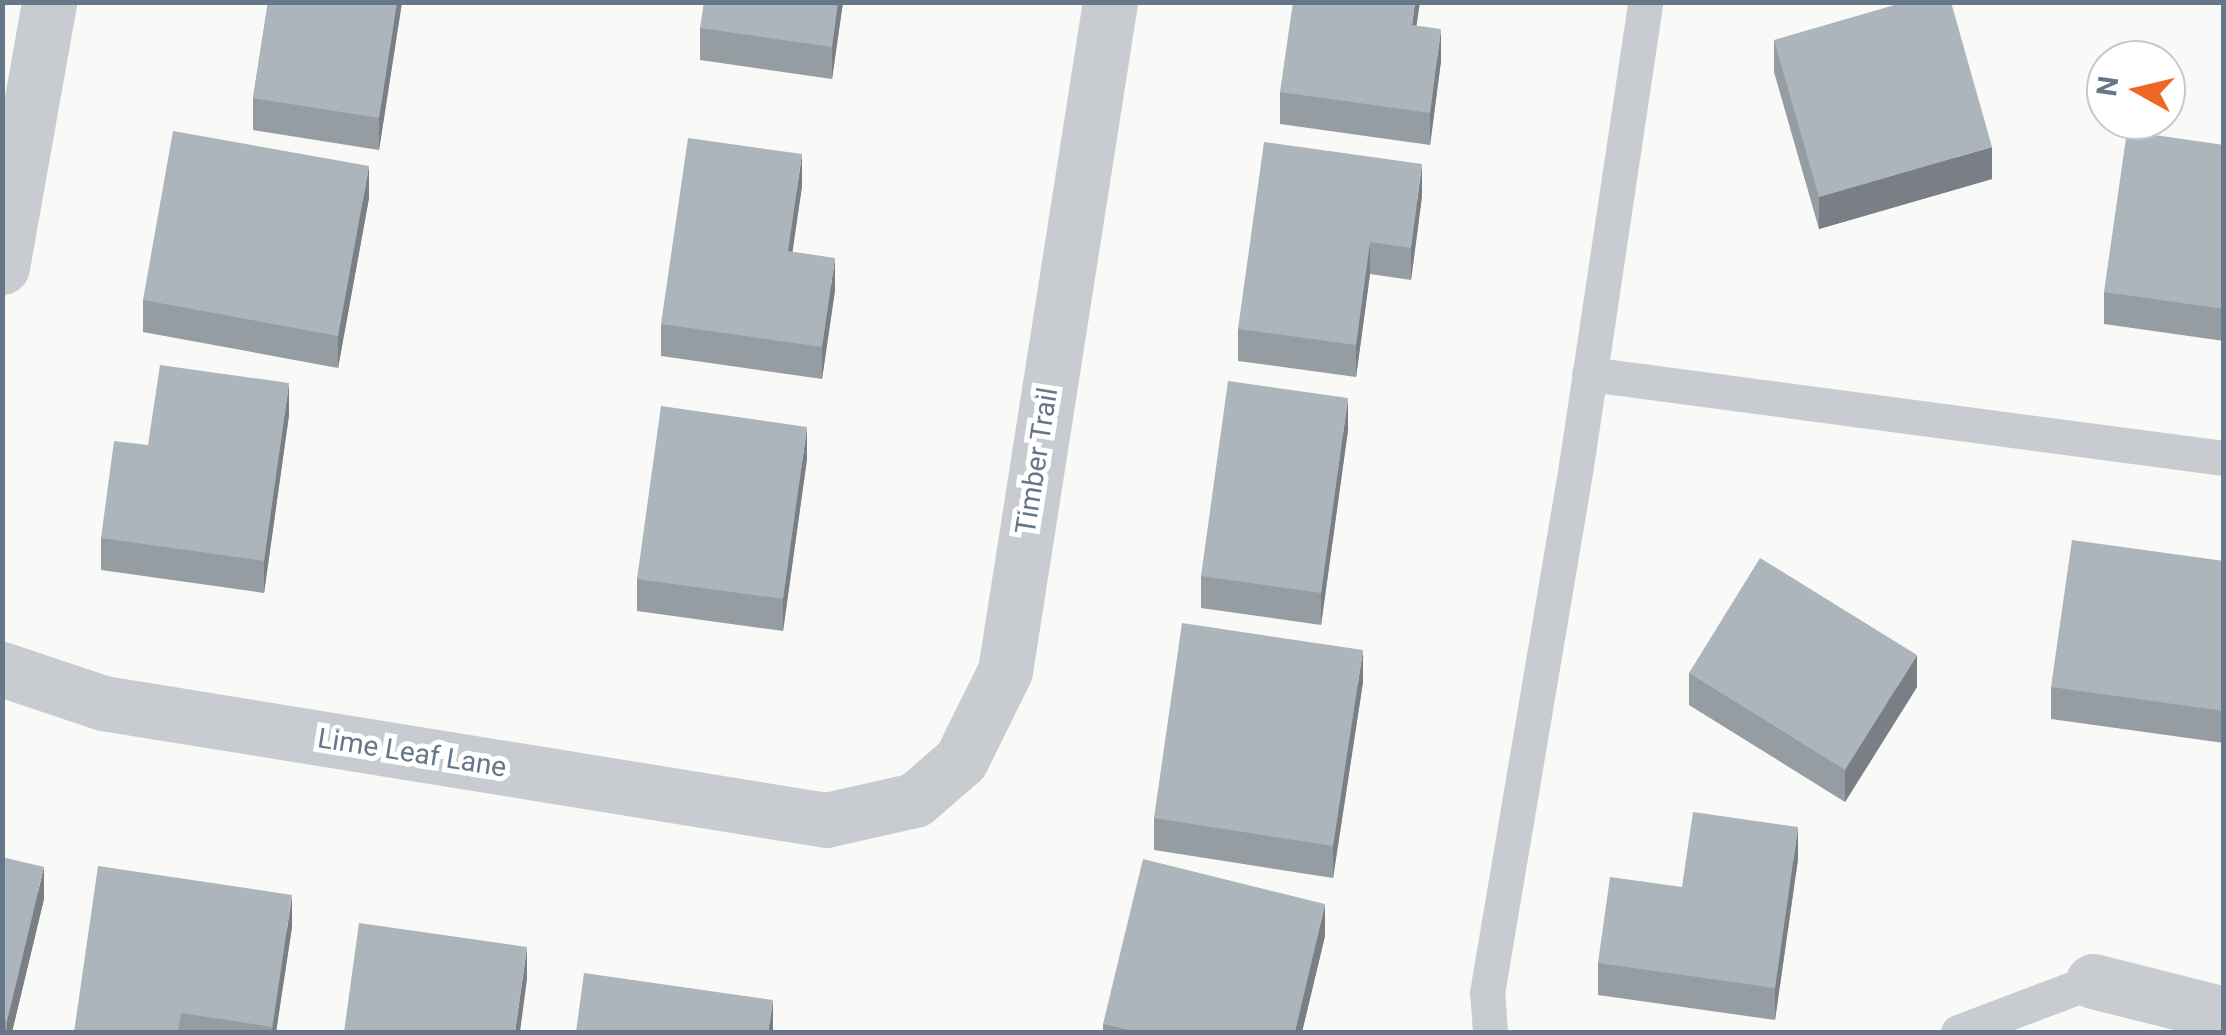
<!DOCTYPE html>
<html>
<head>
<meta charset="utf-8">
<style>
  body { margin:0 }
  #map { position:relative; width:2226px; height:1035px; overflow:hidden; background:#f9faf7; font-family:Roboto,sans-serif }
  div>[style] { position:absolute }
  [style*='--x'] { left:calc(var(--x)*1px); top:calc(var(--y)*1px); width:calc(var(--w)*1px); rotate:calc(var(--a)*1deg) }
  .service>* { height:35px; margin:-17.5px; padding:0 17.5px; transform-origin:17.5px; border-radius:17.5px; background:#c8cbcf }
  .minor>* { height:55px; margin:-27.5px; padding:0 27.5px; transform-origin:27.5px; border-radius:27.5px; background:#c8cbcf }
  .wall>* { inset:0; background:#959ca2 }
  .shaded-wall>* { inset:0; background:#797f84 }
  .building>* { inset:0; background:#adb5bc }
  span { translate:-50% -50%; white-space:nowrap; text-align:center; line-height:1.15; -webkit-text-stroke:10px #fff; paint-order:stroke }
  .street-label { font-size:28px; color:#67778a }
  .frame { position:absolute; inset:0; border:5px solid #67778a; pointer-events:none }
  .north { position:absolute; left:2086px; top:40px; width:100px; height:100px; box-sizing:border-box; background:#fff; border:2px solid #c2c9d0; border-radius:50%; rotate:278deg; font-size:28px; font-weight:700; line-height:40px; text-align:center; color:#67778a }
  .north::after { content:''; display:block; margin:auto; width:35px; height:45px; background:#ee6823; clip-path:polygon(50% 0,100% 100%,50% 72%,0 100%) }
</style>
</head>
<body>
<div id="map">
  <div class="service">
    <i style="--x:1589;--y:374;--w:641;--a:7.54"></i>
    <i style="--x:1490;--y:1032;--w:39;--a:-94"></i>
    <i style="--x:1487;--y:993;--w:534;--a:-80.41"></i>
    <i style="--x:1576;--y:466;--w:469;--a:-81.5"></i>
    <i style="--x:1958;--y:1032;--w:144;--a:-20.7"></i>
  </div>
  <div class="minor">
    <i style="--x:2;--y:267;--w:269;--a:-79.9"></i>
    <i style="--x:2;--y:669;--w:107;--a:18.6"></i>
    <i style="--x:103;--y:703;--w:732;--a:9.19"></i>
    <i style="--x:826;--y:820;--w:91;--a:-12.7"></i>
    <i style="--x:915;--y:800;--w:61;--a:-41"></i>
    <i style="--x:961;--y:760;--w:99;--a:-63.7"></i>
    <i style="--x:1005;--y:671;--w:677;--a:-81.08"></i>
    <i style="--x:2093;--y:981;--w:135;--a:14.1"></i>
  </div>
  <div class="wall">
    <i style="clip-path:polygon(268px 2px,402px 2px,379px 150px,253px 130px,253px 98px)"></i>
    <i style="clip-path:polygon(843px 2px,832px 79px,700px 60px,700px 28px)"></i>
    <i style="clip-path:polygon(1417px 26px,1441px 61px,1430px 145px,1280px 124px,1280px 92px)"></i>
    <i style="clip-path:polygon(1774px 40px,1992px 179px,1819px 229px,1774px 72px)"></i>
    <i style="clip-path:polygon(2224px 145px,2224px 341px,2104px 324px,2104px 292px)"></i>
    <i style="clip-path:polygon(802px 186px,792px 252px,835px 290px,822px 379px,661px 356px,661px 324px)"></i>
    <i style="clip-path:polygon(1422px 196px,1411px 280px,1370px 274px,1356px 377px,1238px 361px,1238px 329px)"></i>
    <i style="clip-path:polygon(369px 198px,338px 368px,143px 332px,143px 300px)"></i>
    <i style="clip-path:polygon(289px 415px,264px 593px,101px 570px,101px 538px,148px 445px)"></i>
    <i style="clip-path:polygon(1348px 430px,1321px 625px,1201px 608px,1201px 576px)"></i>
    <i style="clip-path:polygon(807px 459px,783px 631px,637px 611px,637px 579px)"></i>
    <i style="clip-path:polygon(2224px 561px,2224px 743px,2051px 719px,2051px 687px)"></i>
    <i style="clip-path:polygon(1689px 673px,1917px 687px,1845px 802px,1689px 705px)"></i>
    <i style="clip-path:polygon(1363px 682px,1333px 878px,1154px 850px,1154px 818px)"></i>
    <i style="clip-path:polygon(2px 857px,44px 899px,12px 1032px,2px 1032px)"></i>
    <i style="clip-path:polygon(1798px 859px,1775px 1020px,1598px 995px,1598px 963px,1682px 887px)"></i>
    <i style="clip-path:polygon(292px 927px,276px 1032px,74px 1032px)"></i>
    <i style="clip-path:polygon(1325px 936px,1302px 1032px,1103px 1032px,1103px 1024px)"></i>
  </div>
  <div class="shaded-wall">
    <i style="clip-path:polygon(397px 2px,402px 2px,379px 150px,379px 118px)"></i>
    <i style="clip-path:polygon(838px 2px,843px 2px,832px 79px,832px 47px)"></i>
    <i style="clip-path:polygon(1415px 2px,1420px 2px,1412px 57px,1412px 25px)"></i>
    <i style="clip-path:polygon(1441px 29px,1441px 61px,1430px 145px,1430px 113px)"></i>
    <i style="clip-path:polygon(1992px 147px,1992px 179px,1819px 229px,1819px 197px)"></i>
    <i style="clip-path:polygon(802px 154px,802px 186px,788px 283px,788px 251px)"></i>
    <i style="clip-path:polygon(1422px 164px,1422px 196px,1411px 280px,1411px 248px)"></i>
    <i style="clip-path:polygon(369px 166px,369px 198px,338px 368px,338px 336px)"></i>
    <i style="clip-path:polygon(1370px 242px,1370px 274px,1356px 377px,1356px 345px)"></i>
    <i style="clip-path:polygon(835px 258px,835px 290px,822px 379px,822px 347px)"></i>
    <i style="clip-path:polygon(289px 383px,289px 415px,264px 593px,264px 561px)"></i>
    <i style="clip-path:polygon(1348px 398px,1348px 430px,1321px 625px,1321px 593px)"></i>
    <i style="clip-path:polygon(807px 427px,807px 459px,783px 631px,783px 599px)"></i>
    <i style="clip-path:polygon(1363px 650px,1363px 682px,1333px 878px,1333px 846px)"></i>
    <i style="clip-path:polygon(1917px 655px,1917px 687px,1845px 802px,1845px 770px)"></i>
    <i style="clip-path:polygon(1798px 827px,1798px 859px,1775px 1020px,1775px 988px)"></i>
    <i style="clip-path:polygon(44px 867px,44px 899px,12px 1032px,7px 1032px,7px 1021px)"></i>
    <i style="clip-path:polygon(292px 895px,292px 927px,276px 1032px,272px 1032px)"></i>
    <i style="clip-path:polygon(1325px 904px,1325px 936px,1302px 1032px,1295px 1032px)"></i>
    <i style="clip-path:polygon(527px 947px,527px 979px,520px 1032px,515px 1032px)"></i>
    <i style="clip-path:polygon(773px 1000px,773px 1032px,768px 1032px)"></i>
  </div>
  <div class="building">
    <i style="clip-path:polygon(268px 2px,397px 2px,379px 118px,253px 98px)"></i>
    <i style="clip-path:polygon(704px 2px,838px 2px,832px 47px,700px 28px)"></i>
    <i style="clip-path:polygon(1293px 2px,1415px 2px,1412px 25px,1441px 29px,1430px 113px,1280px 92px)"></i>
    <i style="clip-path:polygon(1905px 2px,1951px 2px,1992px 147px,1819px 197px,1774px 40px)"></i>
    <i style="clip-path:polygon(173px 131px,369px 166px,338px 336px,143px 300px)"></i>
    <i style="clip-path:polygon(2127px 131px,2224px 145px,2224px 309px,2104px 292px)"></i>
    <i style="clip-path:polygon(688px 138px,802px 154px,788px 251px,835px 258px,822px 347px,661px 324px)"></i>
    <i style="clip-path:polygon(1264px 142px,1422px 164px,1411px 248px,1370px 242px,1356px 345px,1238px 329px)"></i>
    <i style="clip-path:polygon(160px 365px,289px 383px,264px 561px,101px 538px,114px 441px,148px 445px)"></i>
    <i style="clip-path:polygon(1228px 381px,1348px 398px,1321px 593px,1201px 576px)"></i>
    <i style="clip-path:polygon(661px 406px,807px 427px,783px 599px,637px 579px)"></i>
    <i style="clip-path:polygon(2072px 540px,2224px 561px,2224px 711px,2051px 687px)"></i>
    <i style="clip-path:polygon(1760px 558px,1917px 655px,1845px 770px,1689px 673px)"></i>
    <i style="clip-path:polygon(1182px 623px,1363px 650px,1333px 846px,1154px 818px)"></i>
    <i style="clip-path:polygon(1693px 812px,1798px 827px,1775px 988px,1598px 963px,1610px 877px,1682px 887px)"></i>
    <i style="clip-path:polygon(2px 857px,44px 867px,7px 1021px,2px 1020px)"></i>
    <i style="clip-path:polygon(1143px 859px,1325px 904px,1295px 1032px,1138px 1032px,1103px 1024px)"></i>
    <i style="clip-path:polygon(98px 866px,292px 895px,272px 1027px,181px 1013px,178px 1032px,74px 1032px)"></i>
    <i style="clip-path:polygon(359px 923px,527px 947px,515px 1032px,344px 1032px)"></i>
    <i style="clip-path:polygon(584px 973px,773px 1000px,768px 1032px,576px 1032px)"></i>
  </div>
  <div class="street-label">
    <span style="left:1037px;top:461px;rotate:-81deg">Timber Trail</span>
    <span style="left:412px;top:753px;rotate:9deg">Lime Leaf Lane</span>
  </div>
  <div class="frame"></div>
  <div class="north">N</div>
</div>
</body>
</html>
